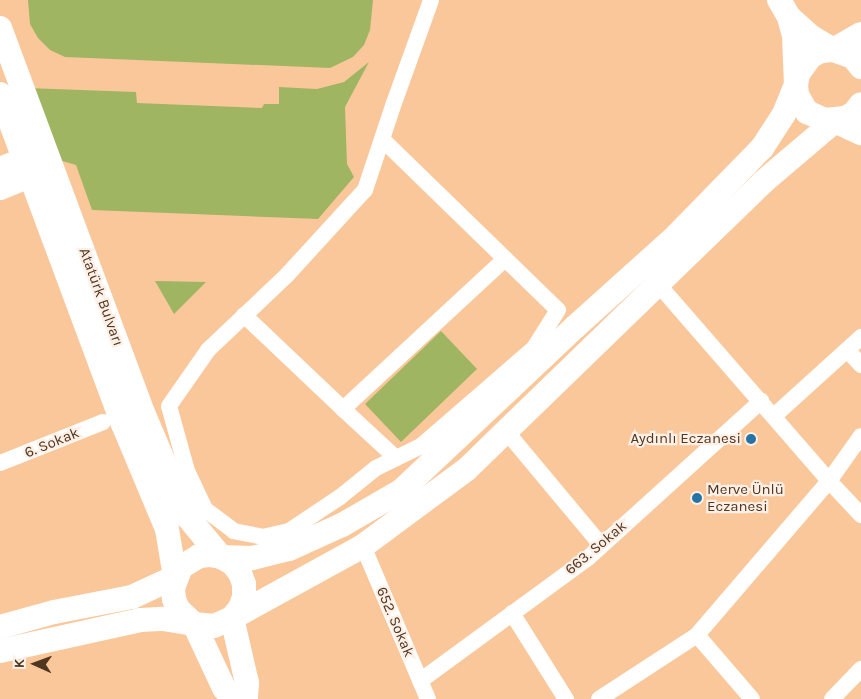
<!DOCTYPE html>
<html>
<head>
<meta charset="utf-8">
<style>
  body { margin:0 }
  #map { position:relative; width:861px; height:699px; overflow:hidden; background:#fac79b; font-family:Karla,sans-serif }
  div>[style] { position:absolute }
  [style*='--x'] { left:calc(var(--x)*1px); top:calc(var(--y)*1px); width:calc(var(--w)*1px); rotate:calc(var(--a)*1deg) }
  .green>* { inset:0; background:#9fb561 }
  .street>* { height:16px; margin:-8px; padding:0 8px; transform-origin:8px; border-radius:8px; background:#fff }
  .secondary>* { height:24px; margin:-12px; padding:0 12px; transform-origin:12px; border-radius:12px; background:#fff }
  .dots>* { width:14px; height:14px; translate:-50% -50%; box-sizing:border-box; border:2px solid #fef0e6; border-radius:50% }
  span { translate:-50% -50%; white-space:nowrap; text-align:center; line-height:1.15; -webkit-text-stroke:4.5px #fef0e6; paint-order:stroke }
  .street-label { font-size:15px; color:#503720 }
  .poi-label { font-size:15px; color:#503720 }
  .right { translate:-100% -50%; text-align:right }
  .left { translate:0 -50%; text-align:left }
  .north { position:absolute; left:10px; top:639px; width:50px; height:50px; -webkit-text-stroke:4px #fef0e6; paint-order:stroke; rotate:272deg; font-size:14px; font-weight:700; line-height:20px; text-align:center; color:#503720 }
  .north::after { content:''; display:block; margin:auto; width:18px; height:22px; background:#503720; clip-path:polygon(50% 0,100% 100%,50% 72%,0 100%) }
</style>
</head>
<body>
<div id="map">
  <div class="green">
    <i style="clip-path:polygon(28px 0,373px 0,370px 30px,364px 45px,353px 57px,330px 68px,65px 57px,50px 50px,38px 38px,30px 24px)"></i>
    <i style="clip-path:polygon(369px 62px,345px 107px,347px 164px,354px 177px,318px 219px,92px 210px,76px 165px,55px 159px,27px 88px,136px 92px,137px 103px,262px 108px,264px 104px,279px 104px,279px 87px,317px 89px,344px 82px)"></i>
    <i style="clip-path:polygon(155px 281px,206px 282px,174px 314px)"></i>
    <i style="clip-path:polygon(441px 331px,477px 369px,401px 442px,365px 404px)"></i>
  </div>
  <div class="street">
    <i style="--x:382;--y:139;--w:245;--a:44.2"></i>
    <i style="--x:558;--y:310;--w:45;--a:122.3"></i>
    <i style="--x:534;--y:348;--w:150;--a:139.1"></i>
    <i style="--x:421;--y:446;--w:50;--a:153.9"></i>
    <i style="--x:376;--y:468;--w:46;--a:141.1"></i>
    <i style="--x:340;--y:497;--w:61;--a:146.3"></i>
    <i style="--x:289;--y:531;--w:26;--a:167"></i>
    <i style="--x:264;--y:537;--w:31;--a:-169"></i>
    <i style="--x:234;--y:531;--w:36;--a:-143"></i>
    <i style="--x:205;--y:509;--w:42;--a:-115.3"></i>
    <i style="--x:187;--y:471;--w:67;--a:-105.5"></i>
    <i style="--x:169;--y:406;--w:68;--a:-55.1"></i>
    <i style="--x:208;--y:350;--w:109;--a:-43.5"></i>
    <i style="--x:287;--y:275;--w:115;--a:-47.5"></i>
    <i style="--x:365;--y:190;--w:92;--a:-71.6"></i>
    <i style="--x:394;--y:103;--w:109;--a:-70.2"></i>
    <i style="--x:658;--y:284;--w:261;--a:49"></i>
    <i style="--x:829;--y:481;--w:47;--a:46.7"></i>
    <i style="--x:244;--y:315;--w:137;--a:43.5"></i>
    <i style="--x:847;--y:350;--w:21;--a:47"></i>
    <i style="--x:774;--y:416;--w:118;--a:-42.2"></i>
    <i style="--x:506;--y:431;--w:148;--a:50.2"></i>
    <i style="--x:396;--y:458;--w:72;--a:-137.2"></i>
    <i style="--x:343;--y:409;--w:221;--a:-42.8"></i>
    <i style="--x:0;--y:463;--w:111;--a:-21.7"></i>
    <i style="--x:363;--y:546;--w:166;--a:67"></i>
    <i style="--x:512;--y:613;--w:102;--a:57.9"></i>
    <i style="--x:697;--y:635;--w:203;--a:-49.4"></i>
    <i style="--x:829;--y:481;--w:55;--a:-54.6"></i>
    <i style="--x:420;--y:681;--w:208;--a:-36.2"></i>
    <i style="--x:588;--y:558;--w:234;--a:-42.2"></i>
    <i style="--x:599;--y:699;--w:117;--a:-33.1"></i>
    <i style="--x:697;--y:635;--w:84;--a:49.3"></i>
    <i style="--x:832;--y:699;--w:42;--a:-46"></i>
  </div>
  <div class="secondary">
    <i style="--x:789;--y:17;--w:28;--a:42"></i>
    <i style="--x:810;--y:36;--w:27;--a:31"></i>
    <i style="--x:833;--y:50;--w:21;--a:19"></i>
    <i style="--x:853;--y:57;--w:13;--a:51"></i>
    <i style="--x:0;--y:28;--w:413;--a:69.6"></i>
    <i style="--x:144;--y:415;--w:110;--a:66.9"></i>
    <i style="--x:187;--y:516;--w:53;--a:50.3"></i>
    <i style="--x:221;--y:557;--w:13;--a:29"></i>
    <i style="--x:232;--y:563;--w:13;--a:51"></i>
    <i style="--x:240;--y:573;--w:12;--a:70"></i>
    <i style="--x:244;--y:584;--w:13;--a:90"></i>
    <i style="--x:244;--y:597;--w:12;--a:110"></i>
    <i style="--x:240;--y:608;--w:13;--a:129"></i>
    <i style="--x:232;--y:618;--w:20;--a:156"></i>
    <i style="--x:214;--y:626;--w:20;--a:-174"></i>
    <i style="--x:194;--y:624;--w:22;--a:-137"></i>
    <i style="--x:178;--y:609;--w:11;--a:-112"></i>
    <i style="--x:174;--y:599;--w:11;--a:-95"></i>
    <i style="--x:173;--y:588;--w:22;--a:-69"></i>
    <i style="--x:181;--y:567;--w:21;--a:-31"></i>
    <i style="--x:199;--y:556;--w:11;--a:-5"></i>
    <i style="--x:210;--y:555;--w:11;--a:10"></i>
    <i style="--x:221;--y:557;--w:31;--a:2"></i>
    <i style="--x:252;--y:558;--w:38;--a:-14"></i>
    <i style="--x:289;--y:549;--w:58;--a:-24.4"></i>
    <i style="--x:342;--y:525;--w:68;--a:-30"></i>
    <i style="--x:401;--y:491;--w:239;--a:-43.3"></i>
    <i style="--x:575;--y:327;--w:137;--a:-42"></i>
    <i style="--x:677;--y:235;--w:122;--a:-45.7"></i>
    <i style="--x:762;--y:148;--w:40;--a:-57.1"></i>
    <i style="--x:784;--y:114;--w:31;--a:-68"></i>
    <i style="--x:796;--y:85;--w:49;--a:-92.3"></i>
    <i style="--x:794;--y:36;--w:20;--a:-105"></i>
    <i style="--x:789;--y:17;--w:20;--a:-120"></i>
    <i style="--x:861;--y:34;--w:32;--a:150"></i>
    <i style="--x:833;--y:50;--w:12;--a:175"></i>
    <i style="--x:821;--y:51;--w:11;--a:153"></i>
    <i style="--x:811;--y:56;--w:22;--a:126"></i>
    <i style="--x:798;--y:74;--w:11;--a:100"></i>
    <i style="--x:796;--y:85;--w:10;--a:84"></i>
    <i style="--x:797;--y:95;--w:20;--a:60"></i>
    <i style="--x:807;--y:112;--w:20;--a:24"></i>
    <i style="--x:825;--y:120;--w:20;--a:-6"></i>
    <i style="--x:845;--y:118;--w:10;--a:-29"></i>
    <i style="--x:854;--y:113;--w:11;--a:-52"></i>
    <i style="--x:0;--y:94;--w:352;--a:69.6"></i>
    <i style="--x:123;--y:424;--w:114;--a:67.3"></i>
    <i style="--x:167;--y:529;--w:49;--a:80.5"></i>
    <i style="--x:835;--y:121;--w:29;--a:25"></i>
    <i style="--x:0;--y:169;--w:43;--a:-21.8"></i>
    <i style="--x:0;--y:188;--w:51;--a:-22"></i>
    <i style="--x:232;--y:618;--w:149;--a:-28.8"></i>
    <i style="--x:363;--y:546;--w:129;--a:-36.5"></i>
    <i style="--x:467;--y:469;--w:412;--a:-44.1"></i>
    <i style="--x:763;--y:182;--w:94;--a:-40.3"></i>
    <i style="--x:232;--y:618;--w:67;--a:77"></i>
    <i style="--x:247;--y:683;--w:16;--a:94"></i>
    <i style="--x:194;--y:624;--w:71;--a:64.9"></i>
    <i style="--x:224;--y:688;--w:15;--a:48"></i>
    <i style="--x:0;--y:627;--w:56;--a:-15.5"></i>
    <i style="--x:54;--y:612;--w:79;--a:-10.9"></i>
    <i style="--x:132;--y:597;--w:47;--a:-24.9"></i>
    <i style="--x:0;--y:651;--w:144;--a:-12.4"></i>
    <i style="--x:141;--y:620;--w:22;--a:-3"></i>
    <i style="--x:163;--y:619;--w:31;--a:9"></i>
  </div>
  <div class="dots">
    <i style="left:751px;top:439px;background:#2574a6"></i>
    <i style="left:697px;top:498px;background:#2574a6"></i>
  </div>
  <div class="street-label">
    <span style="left:101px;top:297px;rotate:70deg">Atatürk Bulvarı</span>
    <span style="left:52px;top:443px;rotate:-22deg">6. Sokak</span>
    <span style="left:596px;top:548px;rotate:-40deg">663. Sokak</span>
    <span style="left:395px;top:622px;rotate:67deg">652. Sokak</span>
  </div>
  <div class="poi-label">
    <span class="right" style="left:741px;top:439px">Aydınlı Eczanesi</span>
    <span class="left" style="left:707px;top:498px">Merve Ünlü<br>Eczanesi</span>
  </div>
  <div class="north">K</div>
</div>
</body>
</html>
